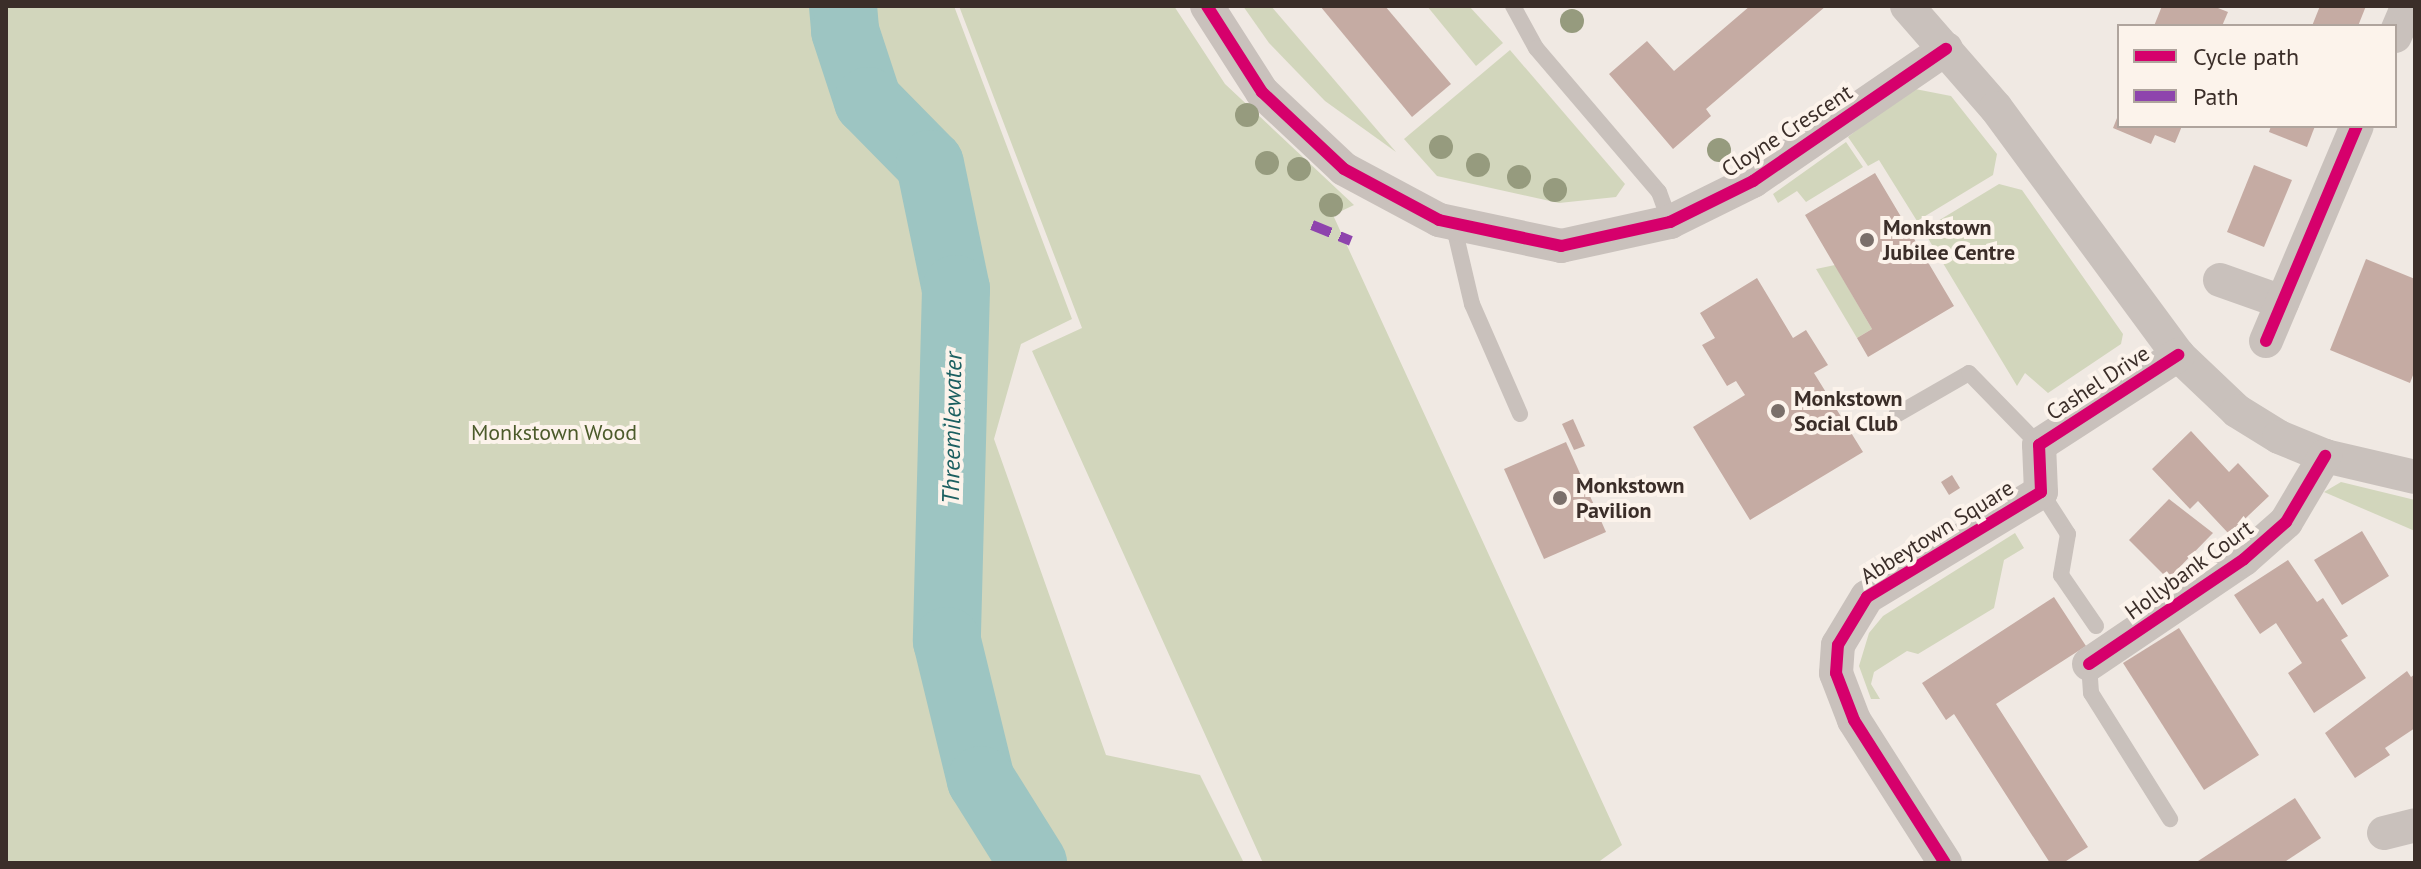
<!DOCTYPE html>
<html>
<head>
<meta charset="utf-8">
<style>
  body { margin:0 }
  #map { position:relative; width:2421px; height:869px; overflow:hidden; background:#f0e9e3; font-family:"PT Sans",sans-serif }
  div>[style] { position:absolute }
  [style*='--x'] { left:calc(var(--x)*1px); top:calc(var(--y)*1px); width:calc(var(--w)*1px); rotate:calc(var(--a)*1deg) }
  .green>* { inset:0; background:#d2d6bc }
  .river>* { height:68px; margin:-34px; padding:0 34px; transform-origin:34px; border-radius:34px; background:#9dc5c2 }
  .building>* { inset:0; background:#c5aba3 }
  .service>* { height:16px; margin:-8px; padding:0 8px; transform-origin:8px; border-radius:8px; background:#c9c1bc }
  .minor>* { height:34px; margin:-17px; padding:0 17px; transform-origin:17px; border-radius:17px; background:#c9c1bc }
  .quiet>* { height:10px; margin-top:-5px; transform-origin:0; background:repeating-linear-gradient(90deg,#8e44ad 0 20px,transparent 0 30px) }
  .cycleway>* { height:12px; margin:-6px; padding:0 6px; transform-origin:6px; border-radius:6px; background:#d6006c }
  .trees>* { width:24px; height:24px; margin:-12px; border-radius:50%; background:#969b7e }
  .dots>* { width:22px; height:22px; translate:-50% -50%; box-sizing:border-box; border:4px solid #fcf3eb; border-radius:50% }
  span { translate:-50% -50%; white-space:nowrap; text-align:center; line-height:1.15; -webkit-text-stroke:8px #fcf3eb; paint-order:stroke }
  .street-label { font-size:22px; color:#3b2e29 }
  .poi-label { font-size:22px; color:#3b2e29; font-weight:700 }
  .left { translate:0 -50%; text-align:left }
  .park-label { font-size:22px; color:#4c5b2b }
  .water-label { font-size:24px; color:#1b5f60; font-style:italic }
  .frame { position:absolute; inset:0; border:8px solid #3b2e29; pointer-events:none }
  .legend { position:absolute; left:2117px; top:24px; width:280px; height:104px; box-sizing:border-box; background:#fcf3eb; border:2px solid #afa49d; margin:0; padding:10px 14px; list-style:none; font-size:24px; color:#3b2e29 }
  .legend li { display:flex; align-items:center; gap:16px; height:40px }
  .legend b { width:40px; border:2px solid #afa49d }
</style>
</head>
<body>
<div id="map">
  <div class="green">
    <i style="clip-path:polygon(6px 6px,954px 6px,1072px 319px,1021px 344px,994px 439px,1106px 755px,1200px 775px,1244px 863px,6px 863px)"></i>
    <i style="clip-path:polygon(959px 6px,1174px 6px,1225px 84px,1354px 205px,1333px 215px,1622px 845px,1597px 863px,1263px 863px,1032px 351px,1082px 328px)"></i>
    <i style="clip-path:polygon(1243px 6px,1271px 6px,1396px 152px,1325px 101px,1269px 43px)"></i>
    <i style="clip-path:polygon(1427px 6px,1469px 6px,1503px 43px,1476px 66px)"></i>
    <i style="clip-path:polygon(1510px 50px,1625px 184px,1616px 197px,1559px 203px,1437px 176px,1404px 139px)"></i>
    <i style="clip-path:polygon(1910px 88px,1951px 96px,1997px 154px,1993px 175px,1917px 221px,1879px 160px,1868px 166px,1848px 137px)"></i>
    <i style="clip-path:polygon(1846px 142px,1863px 167px,1806px 202px,1797px 191px,1778px 203px,1773px 194px)"></i>
    <i style="clip-path:polygon(1999px 184px,2022px 190px,2123px 334px,2121px 344px,2048px 393px,2025px 373px,2017px 386px,1923px 230px)"></i>
    <i style="clip-path:polygon(1835px 265px,1872px 329px,1857px 338px,1816px 269px)"></i>
    <i style="clip-path:polygon(2341px 482px,2415px 500px,2415px 531px,2324px 492px)"></i>
    <i style="clip-path:polygon(2015px 533px,2024px 548px,2004px 560px,1994px 608px,1918px 654px,1907px 651px,1874px 672px,1871px 684px,1880px 699px,1871px 699px,1859px 666px,1869px 633px,1883px 616px)"></i>
  </div>
  <div class="river">
    <i style="--x:843;--y:6;--w:25;--a:85"></i>
    <i style="--x:845;--y:31;--w:74;--a:71.8"></i>
    <i style="--x:868;--y:101;--w:88;--a:45.5"></i>
    <i style="--x:930;--y:164;--w:128;--a:78.3"></i>
    <i style="--x:956;--y:289;--w:352;--a:91.5"></i>
    <i style="--x:947;--y:641;--w:143;--a:76.3"></i>
    <i style="--x:981;--y:780;--w:98;--a:57.9"></i>
  </div>
  <div class="building">
    <i style="clip-path:polygon(1320px 6px,1385px 6px,1451px 84px,1412px 117px)"></i>
    <i style="clip-path:polygon(1750px 6px,1826px 6px,1706px 109px,1711px 116px,1673px 149px,1609px 74px,1647px 41px,1674px 71px)"></i>
    <i style="clip-path:polygon(2162px 6px,2213px 6px,2228px 12px,2222px 26px,2154px 26px)"></i>
    <i style="clip-path:polygon(2320px 6px,2366px 6px,2358px 26px,2312px 26px)"></i>
    <i style="clip-path:polygon(2119px 113px,2119px 126px,2182px 126px,2175px 143px,2155px 135px,2151px 144px,2113px 128px)"></i>
    <i style="clip-path:polygon(2271px 126px,2315px 126px,2307px 147px,2269px 132px)"></i>
    <i style="clip-path:polygon(2254px 165px,2292px 180px,2264px 247px,2227px 232px)"></i>
    <i style="clip-path:polygon(1875px 173px,1954px 306px,1868px 357px,1857px 338px,1872px 329px,1805px 215px)"></i>
    <i style="clip-path:polygon(2366px 259px,2415px 279px,2415px 370px,2410px 383px,2330px 350px)"></i>
    <i style="clip-path:polygon(1757px 278px,1793px 338px,1806px 330px,1828px 365px,1814px 373px,1863px 452px,1750px 520px,1693px 427px,1745px 395px,1736px 381px,1727px 386px,1702px 345px,1715px 338px,1700px 313px)"></i>
    <i style="clip-path:polygon(1573px 419px,1585px 446px,1574px 450px,1562px 424px)"></i>
    <i style="clip-path:polygon(2191px 431px,2229px 472px,2238px 463px,2269px 496px,2229px 534px,2198px 501px,2190px 509px,2152px 469px)"></i>
    <i style="clip-path:polygon(1566px 442px,1606px 532px,1544px 559px,1504px 469px)"></i>
    <i style="clip-path:polygon(1952px 475px,1960px 488px,1949px 495px,1941px 482px)"></i>
    <i style="clip-path:polygon(2169px 499px,2213px 533px,2168px 579px,2129px 540px)"></i>
    <i style="clip-path:polygon(2362px 531px,2389px 576px,2342px 605px,2314px 560px)"></i>
    <i style="clip-path:polygon(2288px 560px,2317px 602px,2323px 598px,2348px 636px,2341px 640px,2366px 678px,2314px 713px,2288px 673px,2302px 663px,2276px 623px,2260px 634px,2234px 595px)"></i>
    <i style="clip-path:polygon(2054px 597px,2086px 646px,1996px 704px,2088px 847px,2063px 863px,2050px 863px,1954px 714px,1946px 720px,1922px 683px)"></i>
    <i style="clip-path:polygon(2179px 628px,2259px 755px,2204px 790px,2123px 663px)"></i>
    <i style="clip-path:polygon(2407px 671px,2411px 677px,2415px 674px,2415px 728px,2385px 748px,2390px 755px,2355px 778px,2325px 733px)"></i>
    <i style="clip-path:polygon(2295px 798px,2321px 838px,2283px 863px,2195px 863px)"></i>
  </div>
  <div class="service">
    <i style="--x:1513;--y:6;--w:48;--a:61.3"></i>
    <i style="--x:1536;--y:48;--w:189;--a:49.5"></i>
    <i style="--x:1659;--y:192;--w:32;--a:70"></i>
    <i style="--x:1460;--y:224;--w:13;--a:108"></i>
    <i style="--x:1456;--y:236;--w:70;--a:76.8"></i>
    <i style="--x:1472;--y:304;--w:120;--a:66.4"></i>
    <i style="--x:1896;--y:415;--w:84;--a:-29.9"></i>
    <i style="--x:1969;--y:373;--w:100;--a:45.8"></i>
    <i style="--x:2041;--y:492;--w:50;--a:57.3"></i>
    <i style="--x:2068;--y:534;--w:42;--a:99.7"></i>
    <i style="--x:2061;--y:575;--w:62;--a:55.5"></i>
    <i style="--x:2089;--y:664;--w:29;--a:86"></i>
    <i style="--x:2091;--y:693;--w:149;--a:57.9"></i>
  </div>
  <div class="minor">
    <i style="--x:1207;--y:6;--w:102;--a:57.4"></i>
    <i style="--x:1262;--y:92;--w:112;--a:43.2"></i>
    <i style="--x:1344;--y:169;--w:108;--a:28.2"></i>
    <i style="--x:1439;--y:220;--w:125;--a:12"></i>
    <i style="--x:1561;--y:246;--w:112;--a:-12.4"></i>
    <i style="--x:1670;--y:222;--w:93;--a:-26.3"></i>
    <i style="--x:1753;--y:181;--w:234;--a:-34.4"></i>
    <i style="--x:1907;--y:6;--w:135;--a:48.9"></i>
    <i style="--x:1996;--y:108;--w:307;--a:53.6"></i>
    <i style="--x:2178;--y:355;--w:81;--a:43.5"></i>
    <i style="--x:2237;--y:411;--w:49;--a:31.8"></i>
    <i style="--x:2279;--y:437;--w:50;--a:22.4"></i>
    <i style="--x:2325;--y:456;--w:92;--a:13.1"></i>
    <i style="--x:2395;--y:36;--w:33;--a:-67"></i>
    <i style="--x:2220;--y:280;--w:66;--a:19.5"></i>
    <i style="--x:2266;--y:341;--w:233;--a:-67.1"></i>
    <i style="--x:2089;--y:664;--w:187;--a:-34.1"></i>
    <i style="--x:2244;--y:559;--w:56;--a:-41.4"></i>
    <i style="--x:2286;--y:522;--w:77;--a:-59.4"></i>
    <i style="--x:2384;--y:833;--w:32;--a:-14"></i>
    <i style="--x:1945;--y:863;--w:169;--a:-122.5"></i>
    <i style="--x:1854;--y:720;--w:50;--a:-111"></i>
    <i style="--x:1836;--y:673;--w:28;--a:-86"></i>
    <i style="--x:1838;--y:645;--w:56;--a:-58.9"></i>
    <i style="--x:1867;--y:597;--w:203;--a:-31.1"></i>
    <i style="--x:2041;--y:492;--w:47;--a:-92.4"></i>
    <i style="--x:2039;--y:445;--w:166;--a:-32.9"></i>
  </div>
  <div class="quiet">
    <i style="--x:1312;--y:225;--w:42;--a:22.3"></i>
  </div>
  <div class="cycleway">
    <i style="--x:1207;--y:6;--w:102;--a:57.4"></i>
    <i style="--x:1262;--y:92;--w:112;--a:43.2"></i>
    <i style="--x:1344;--y:169;--w:108;--a:28.2"></i>
    <i style="--x:1439;--y:220;--w:125;--a:12"></i>
    <i style="--x:1561;--y:246;--w:112;--a:-12.4"></i>
    <i style="--x:1670;--y:222;--w:93;--a:-26.3"></i>
    <i style="--x:1753;--y:181;--w:234;--a:-34.4"></i>
    <i style="--x:2266;--y:341;--w:233;--a:-67.1"></i>
    <i style="--x:2089;--y:664;--w:187;--a:-34.1"></i>
    <i style="--x:2244;--y:559;--w:56;--a:-41.4"></i>
    <i style="--x:2286;--y:522;--w:77;--a:-59.4"></i>
    <i style="--x:1945;--y:863;--w:169;--a:-122.5"></i>
    <i style="--x:1854;--y:720;--w:50;--a:-111"></i>
    <i style="--x:1836;--y:673;--w:28;--a:-86"></i>
    <i style="--x:1838;--y:645;--w:56;--a:-58.9"></i>
    <i style="--x:1867;--y:597;--w:203;--a:-31.1"></i>
    <i style="--x:2041;--y:492;--w:47;--a:-92.4"></i>
    <i style="--x:2039;--y:445;--w:166;--a:-32.9"></i>
  </div>
  <div class="trees">
    <i style="left:1572px;top:21px"></i>
    <i style="left:1247px;top:115px"></i>
    <i style="left:1441px;top:147px"></i>
    <i style="left:1719px;top:150px"></i>
    <i style="left:1267px;top:163px"></i>
    <i style="left:1478px;top:165px"></i>
    <i style="left:1299px;top:169px"></i>
    <i style="left:1519px;top:177px"></i>
    <i style="left:1555px;top:190px"></i>
    <i style="left:1331px;top:205px"></i>
  </div>
  <div class="dots">
    <i style="left:1867px;top:240px;background:#7a6f6a"></i>
    <i style="left:1778px;top:411px;background:#7a6f6a"></i>
    <i style="left:1560px;top:498px;background:#7a6f6a"></i>
  </div>
  <div class="street-label">
    <span style="left:1787px;top:131px;rotate:-33deg">Cloyne Crescent</span>
    <span style="left:2098px;top:383px;rotate:-33deg">Cashel Drive</span>
    <span style="left:1937px;top:532px;rotate:-32deg">Abbeytown Square</span>
    <span style="left:2189px;top:570px;rotate:-36deg">Hollybank Court</span>
  </div>
  <div class="poi-label">
    <span class="left" style="left:1883px;top:240px">Monkstown<br>Jubilee Centre</span>
    <span class="left" style="left:1794px;top:411px">Monkstown<br>Social Club</span>
    <span class="left" style="left:1576px;top:498px">Monkstown<br>Pavilion</span>
  </div>
  <div class="park-label">
    <span style="left:554px;top:433px">Monkstown Wood</span>
  </div>
  <div class="water-label">
    <span style="left:952px;top:428px;rotate:-89deg">Threemilewater</span>
  </div>
  <div class="frame"></div>
  <ul class="legend">
  <li><b style="height:10px;background:#d6006c"></b>Cycle path</li>
  <li><b style="height:10px;background:#8e44ad"></b>Path</li>
  </ul>
</div>
</body>
</html>
